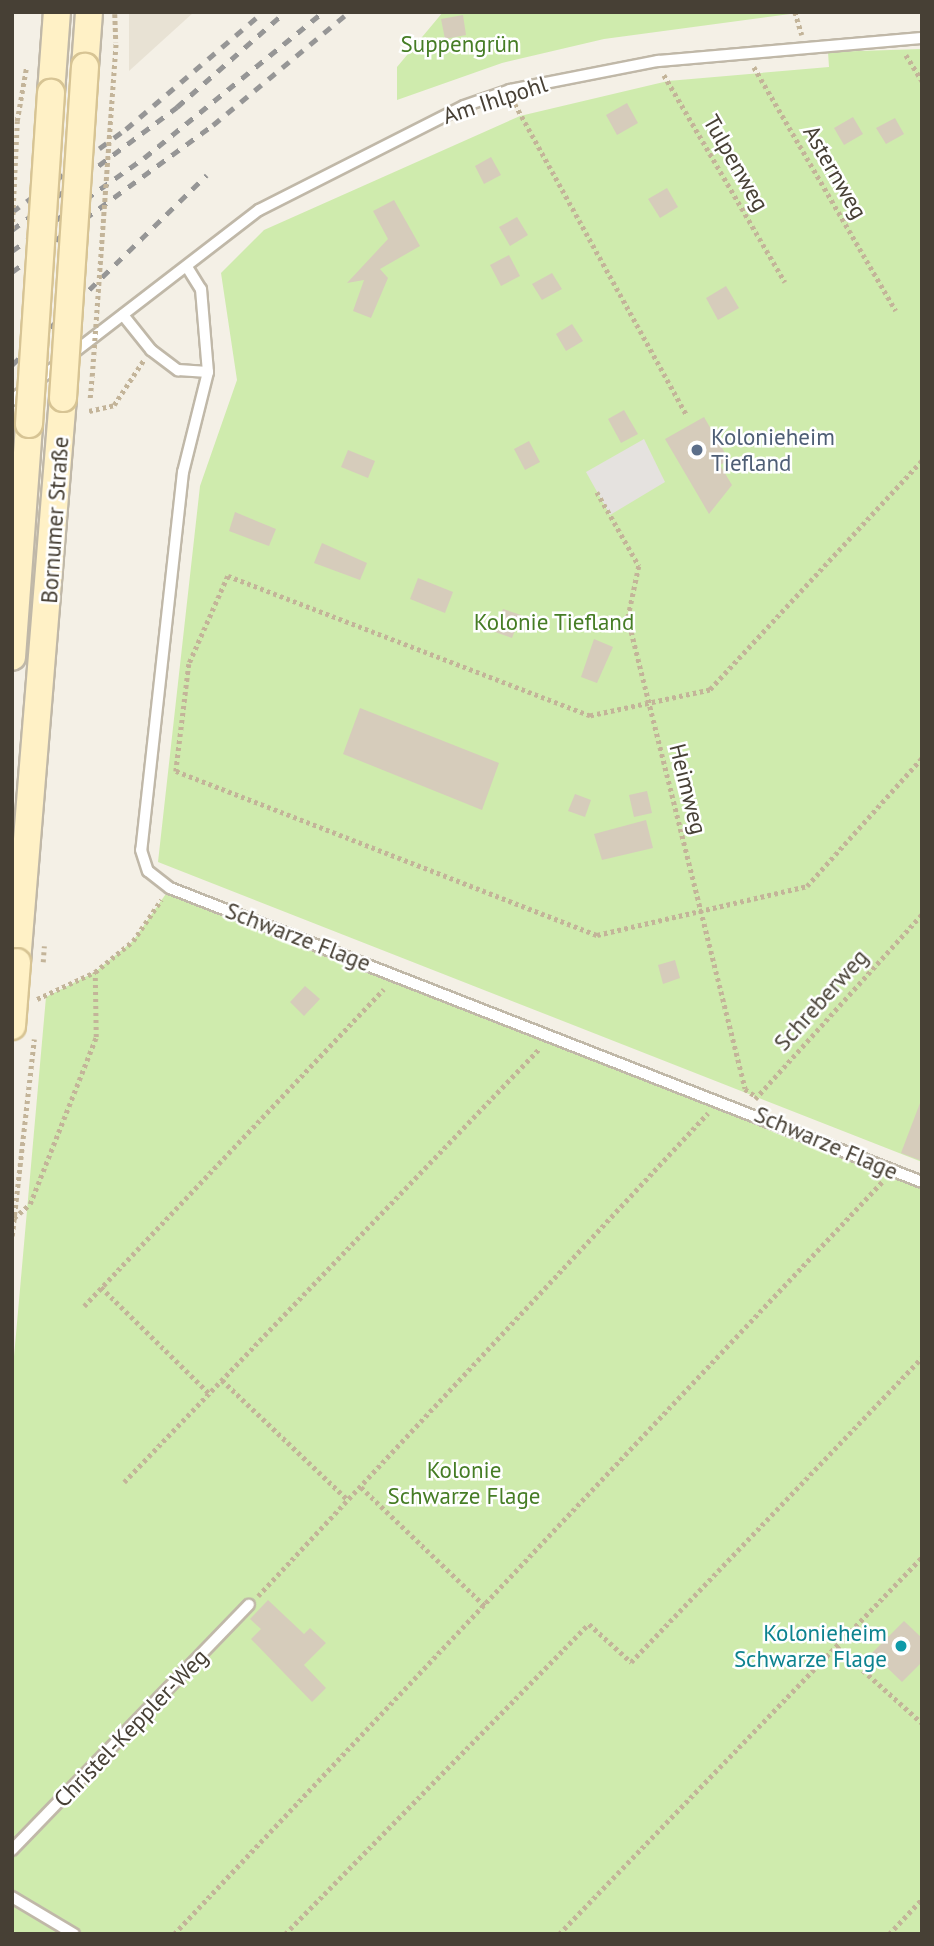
<!DOCTYPE html>
<html>
<head>
<meta charset="utf-8">
<style>
  body { margin:0 }
  #map { position:relative; width:934px; height:1946px; overflow:hidden; background:#f4f0e6; font-family:"PT Sans",sans-serif }
  div>[style] { position:absolute }
  [style*='--x'] { left:calc(var(--x)*1px); top:calc(var(--y)*1px); width:calc(var(--w)*1px); rotate:calc(var(--a)*1deg) }
  .residential>* { inset:0; background:#e8e2d4 }
  .green>* { inset:0; background:#cfebad }
  .parking>* { inset:0; background:#e5e2df }
  .building>* { inset:0; background:#d6ccbb }
  .path>* { height:4.5px; margin-top:-2.25px; transform-origin:0; background:repeating-linear-gradient(90deg,#c3b499 0 3.5px,transparent 0 7px) }
  .roads { filter:drop-shadow(2px 0 #c0b8a8) drop-shadow(-2px 0 #c0b8a8) drop-shadow(0 2px #c0b8a8) drop-shadow(0 -2px #c0b8a8) }
  .lane>* { height:10px; margin:-5px; padding:0 5px; transform-origin:5px; border-radius:5px; background:#fff }
  .secondary>* { height:26px; margin:-13px; padding:0 13px; transform-origin:13px; border-radius:13px; background:#fff1c6 }
  .rail>* { height:5px; margin-top:-2.5px; transform-origin:0; background:repeating-linear-gradient(90deg,#969696 0 9px,transparent 0 18px) }
  .path-bridge>* { height:4.5px; margin-top:-2.25px; transform-origin:0; background:repeating-linear-gradient(90deg,#c3b499 0 3.5px,transparent 0 7px) }
  .bridges { filter:drop-shadow(2px 0 #d7c494) drop-shadow(-2px 0 #d7c494) drop-shadow(0 2px #d7c494) drop-shadow(0 -2px #d7c494) }
  .secondary-bridge>* { height:26px; margin:-13px; padding:0 13px; transform-origin:13px; border-radius:13px; background:#fff1c6 }
  .dots>* { width:19px; height:19px; translate:-50% -50%; box-sizing:border-box; border:4px solid #fff; border-radius:50% }
  span { translate:-50% -50%; white-space:nowrap; text-align:center; line-height:1.15; -webkit-text-stroke:5px #fff; paint-order:stroke }
  .park-label { font-size:23px; color:#467d25 }
  .street-label { font-size:23px; color:#474035 }
  .service-label { font-size:23px; color:#4e5e75 }
  .left { translate:0 -50%; text-align:left }
  .culture-label { font-size:23px; color:#0d838f }
  .right { translate:-100% -50%; text-align:right }
  .frame { position:absolute; inset:0; border:14px solid #474035; pointer-events:none }
</style>
</head>
<body>
<div id="map">
  <div class="residential">
    <i style="clip-path:polygon(129px 12px,194px 12px,129px 71px)"></i>
  </div>
  <div class="green">
    <i style="clip-path:polygon(443px 12px,805px 12px,604px 39px,502px 63px,397px 100px,397px 67px)"></i>
    <i style="clip-path:polygon(922px 49px,922px 1162px,158px 862px,200px 486px,237px 380px,221px 273px,264px 230px,520px 116px,668px 81px,829px 67px,828px 52px)"></i>
    <i style="clip-path:polygon(170px 888px,922px 1182px,922px 1934px,12px 1934px,12px 1379px,46px 997px,95px 972px,133px 941px)"></i>
  </div>
  <div class="parking">
    <i style="clip-path:polygon(644px 439px,665px 482px,610px 515px,586px 472px)"></i>
  </div>
  <div class="building">
    <i style="clip-path:polygon(463px 15px,466px 35px,445px 39px,441px 19px)"></i>
    <i style="clip-path:polygon(627px 103px,638px 123px,617px 135px,606px 115px)"></i>
    <i style="clip-path:polygon(853px 117px,863px 134px,844px 145px,834px 128px)"></i>
    <i style="clip-path:polygon(895px 118px,904px 134px,886px 144px,876px 128px)"></i>
    <i style="clip-path:polygon(491px 157px,501px 175px,484px 184px,475px 166px)"></i>
    <i style="clip-path:polygon(667px 188px,678px 207px,660px 218px,648px 199px)"></i>
    <i style="clip-path:polygon(394px 200px,420px 246px,380px 269px,388px 278px,371px 318px,353px 311px,364px 280px,347px 283px,388px 239px,373px 211px)"></i>
    <i style="clip-path:polygon(517px 217px,528px 235px,510px 246px,499px 227px)"></i>
    <i style="clip-path:polygon(509px 255px,520px 276px,501px 286px,490px 265px)"></i>
    <i style="clip-path:polygon(552px 273px,562px 289px,542px 300px,532px 284px)"></i>
    <i style="clip-path:polygon(726px 286px,739px 308px,718px 320px,706px 298px)"></i>
    <i style="clip-path:polygon(572px 324px,583px 341px,566px 351px,556px 334px)"></i>
    <i style="clip-path:polygon(624px 410px,638px 434px,621px 443px,608px 419px)"></i>
    <i style="clip-path:polygon(704px 417px,729px 460px,720px 465px,732px 485px,709px 514px,665px 439px)"></i>
    <i style="clip-path:polygon(529px 441px,540px 462px,525px 470px,514px 449px)"></i>
    <i style="clip-path:polygon(348px 450px,375px 461px,368px 478px,341px 467px)"></i>
    <i style="clip-path:polygon(235px 512px,276px 529px,269px 546px,229px 531px)"></i>
    <i style="clip-path:polygon(322px 543px,367px 563px,360px 580px,314px 563px)"></i>
    <i style="clip-path:polygon(418px 578px,453px 592px,445px 613px,410px 599px)"></i>
    <i style="clip-path:polygon(503px 609px,521px 615px,512px 638px,495px 632px)"></i>
    <i style="clip-path:polygon(594px 639px,613px 647px,597px 683px,581px 677px)"></i>
    <i style="clip-path:polygon(360px 708px,499px 763px,482px 810px,343px 754px)"></i>
    <i style="clip-path:polygon(647px 791px,652px 813px,634px 817px,629px 795px)"></i>
    <i style="clip-path:polygon(575px 794px,591px 800px,585px 817px,568px 811px)"></i>
    <i style="clip-path:polygon(646px 820px,653px 848px,602px 860px,594px 834px)"></i>
    <i style="clip-path:polygon(675px 960px,680px 978px,663px 984px,658px 965px)"></i>
    <i style="clip-path:polygon(305px 986px,320px 999px,304px 1016px,290px 1002px)"></i>
    <i style="clip-path:polygon(920px 1103px,922px 1103px,922px 1161px,901px 1153px)"></i>
    <i style="clip-path:polygon(268px 1600px,304px 1634px,310px 1628px,326px 1643px,304px 1665px,326px 1688px,312px 1702px,251px 1639px,261px 1629px,250px 1619px)"></i>
    <i style="clip-path:polygon(904px 1621px,922px 1638px,922px 1662px,902px 1682px,872px 1653px)"></i>
  </div>
  <div class="path">
    <i style="--x:795;--y:12;--w:24;--a:73"></i>
    <i style="--x:115;--y:14;--w:28;--a:88"></i>
    <i style="--x:906;--y:55;--w:31;--a:58"></i>
    <i style="--x:754;--y:67;--w:282;--a:59.8"></i>
    <i style="--x:664;--y:75;--w:240;--a:59.7"></i>
    <i style="--x:515;--y:104;--w:356;--a:61.1"></i>
    <i style="--x:17;--y:121;--w:53;--a:-80.2"></i>
    <i style="--x:90;--y:398;--w:22;--a:-85"></i>
    <i style="--x:89;--y:411;--w:26;--a:-13"></i>
    <i style="--x:114;--y:405;--w:53;--a:-56.6"></i>
    <i style="--x:922;--y:461;--w:312;--a:132.8"></i>
    <i style="--x:710;--y:690;--w:123;--a:167.8"></i>
    <i style="--x:590;--y:716;--w:388;--a:-158.9"></i>
    <i style="--x:228;--y:576;--w:96;--a:113.9"></i>
    <i style="--x:189;--y:664;--w:108;--a:96.9"></i>
    <i style="--x:176;--y:771;--w:452;--a:21.3"></i>
    <i style="--x:597;--y:935;--w:216;--a:-13.1"></i>
    <i style="--x:807;--y:886;--w:172;--a:-48.1"></i>
    <i style="--x:597;--y:492;--w:85;--a:60.4"></i>
    <i style="--x:639;--y:566;--w:53;--a:101.9"></i>
    <i style="--x:628;--y:618;--w:485;--a:76"></i>
    <i style="--x:745;--y:1089;--w:14;--a:34"></i>
    <i style="--x:37;--y:999;--w:64;--a:-25"></i>
    <i style="--x:95;--y:972;--w:49;--a:-39.2"></i>
    <i style="--x:133;--y:941;--w:50;--a:-55.7"></i>
    <i style="--x:755;--y:1099;--w:249;--a:-47.9"></i>
    <i style="--x:14;--y:1218;--w:21;--a:-41"></i>
    <i style="--x:30;--y:1204;--w:180;--a:-68.4"></i>
    <i style="--x:96;--y:1037;--w:65;--a:-90.9"></i>
    <i style="--x:12;--y:1236;--w:198;--a:-83.6"></i>
    <i style="--x:101;--y:1287;--w:151;--a:44.5"></i>
    <i style="--x:84;--y:1306;--w:436;--a:-46.6"></i>
    <i style="--x:222;--y:1380;--w:174;--a:43.6"></i>
    <i style="--x:124;--y:1482;--w:600;--a:-46.22"></i>
    <i style="--x:361;--y:1487;--w:172;--a:43.8"></i>
    <i style="--x:258;--y:1596;--w:660;--a:-47.03"></i>
    <i style="--x:837;--y:1647;--w:114;--a:41.8"></i>
    <i style="--x:174;--y:1934;--w:1033;--a:-46.73"></i>
    <i style="--x:285;--y:1934;--w:434;--a:-45.6"></i>
    <i style="--x:589;--y:1624;--w:57;--a:42.1"></i>
    <i style="--x:631;--y:1662;--w:422;--a:-46.3"></i>
    <i style="--x:559;--y:1934;--w:523;--a:-46.08"></i>
    <i style="--x:889;--y:1934;--w:48;--a:-46.7"></i>
  </div>
  <div class="roads">
    <div class="lane">
      <i style="--x:187;--y:267;--w:26;--a:58"></i>
      <i style="--x:201;--y:289;--w:83;--a:85.2"></i>
      <i style="--x:208;--y:372;--w:103;--a:104"></i>
      <i style="--x:183;--y:472;--w:380;--a:96.3"></i>
      <i style="--x:141;--y:850;--w:22;--a:72"></i>
      <i style="--x:148;--y:871;--w:28;--a:38"></i>
      <i style="--x:170;--y:888;--w:807;--a:21.35"></i>
      <i style="--x:123;--y:315;--w:45;--a:51.3"></i>
      <i style="--x:151;--y:350;--w:34;--a:37"></i>
      <i style="--x:178;--y:370;--w:30;--a:4"></i>
      <i style="--x:12;--y:400;--w:312;--a:-37.6"></i>
      <i style="--x:259;--y:210;--w:230;--a:-26.9"></i>
      <i style="--x:464;--y:106;--w:49;--a:-19.2"></i>
      <i style="--x:510;--y:90;--w:151;--a:-11.1"></i>
      <i style="--x:658;--y:61;--w:265;--a:-5"></i>
      <i style="--x:12;--y:1850;--w:341;--a:-46"></i>
      <i style="--x:12;--y:1897;--w:72;--a:30.8"></i>
    </div>
    <div class="secondary">
      <i style="--x:85;--y:67;--w:55;--a:-85.8"></i>
      <i style="--x:51;--y:93;--w:81;--a:-85.8"></i>
      <i style="--x:12;--y:657;--w:234;--a:-85.8"></i>
      <i style="--x:17;--y:962;--w:566;--a:-85.34"></i>
    </div>
  </div>
  <div class="rail">
    <i style="--x:12;--y:212;--w:141;--a:-36.1"></i>
    <i style="--x:126;--y:129;--w:180;--a:-40.5"></i>
    <i style="--x:12;--y:230;--w:206;--a:-36.7"></i>
    <i style="--x:177;--y:107;--w:144;--a:-41.3"></i>
    <i style="--x:12;--y:251;--w:161;--a:-35.2"></i>
    <i style="--x:144;--y:158;--w:231;--a:-39.2"></i>
    <i style="--x:12;--y:272;--w:249;--a:-36.2"></i>
    <i style="--x:213;--y:125;--w:177;--a:-39.7"></i>
    <i style="--x:12;--y:365;--w:272;--a:-44.3"></i>
  </div>
  <div class="path-bridge">
    <i style="--x:12;--y:229;--w:108;--a:-87.3"></i>
    <i style="--x:92;--y:376;--w:335;--a:-85.9"></i>
    <i style="--x:43;--y:962;--w:16;--a:-86"></i>
  </div>
  <div class="bridges">
    <div class="secondary-bridge">
      <i style="--x:63;--y:398;--w:332;--a:-86.2"></i>
      <i style="--x:29;--y:424;--w:332;--a:-86.2"></i>
      <i style="--x:12;--y:1026;--w:64;--a:-85.5"></i>
    </div>
  </div>
  <div class="dots">
    <i style="left:697px;top:450px;background:#5c6f8a"></i>
    <i style="left:901px;top:1646px;background:#0f9aa8"></i>
  </div>
  <div class="park-label">
    <span style="left:460px;top:44px">Suppengrün</span>
    <span style="left:554px;top:622px">Kolonie Tiefland</span>
    <span style="left:464px;top:1483px">Kolonie<br>Schwarze Flage</span>
  </div>
  <div class="street-label">
    <span style="left:495px;top:100px;rotate:-18deg">Am Ihlpohl</span>
    <span style="left:736px;top:163px;rotate:60deg">Tulpenweg</span>
    <span style="left:835px;top:172px;rotate:60deg">Asternweg</span>
    <span style="left:55px;top:520px;rotate:-86deg">Bornumer Straße</span>
    <span style="left:688px;top:789px;rotate:76deg">Heimweg</span>
    <span style="left:298px;top:937px;rotate:21deg">Schwarze Flage</span>
    <span style="left:821px;top:1000px;rotate:-48deg">Schreberweg</span>
    <span style="left:826px;top:1143px;rotate:23deg">Schwarze Flage</span>
    <span style="left:131px;top:1728px;rotate:-46deg">Christel-Keppler-Weg</span>
  </div>
  <div class="service-label">
    <span class="left" style="left:711px;top:450px">Kolonieheim<br>Tiefland</span>
  </div>
  <div class="culture-label">
    <span class="right" style="left:887px;top:1646px">Kolonieheim<br>Schwarze Flage</span>
  </div>
  <div class="frame"></div>
</div>
</body>
</html>
